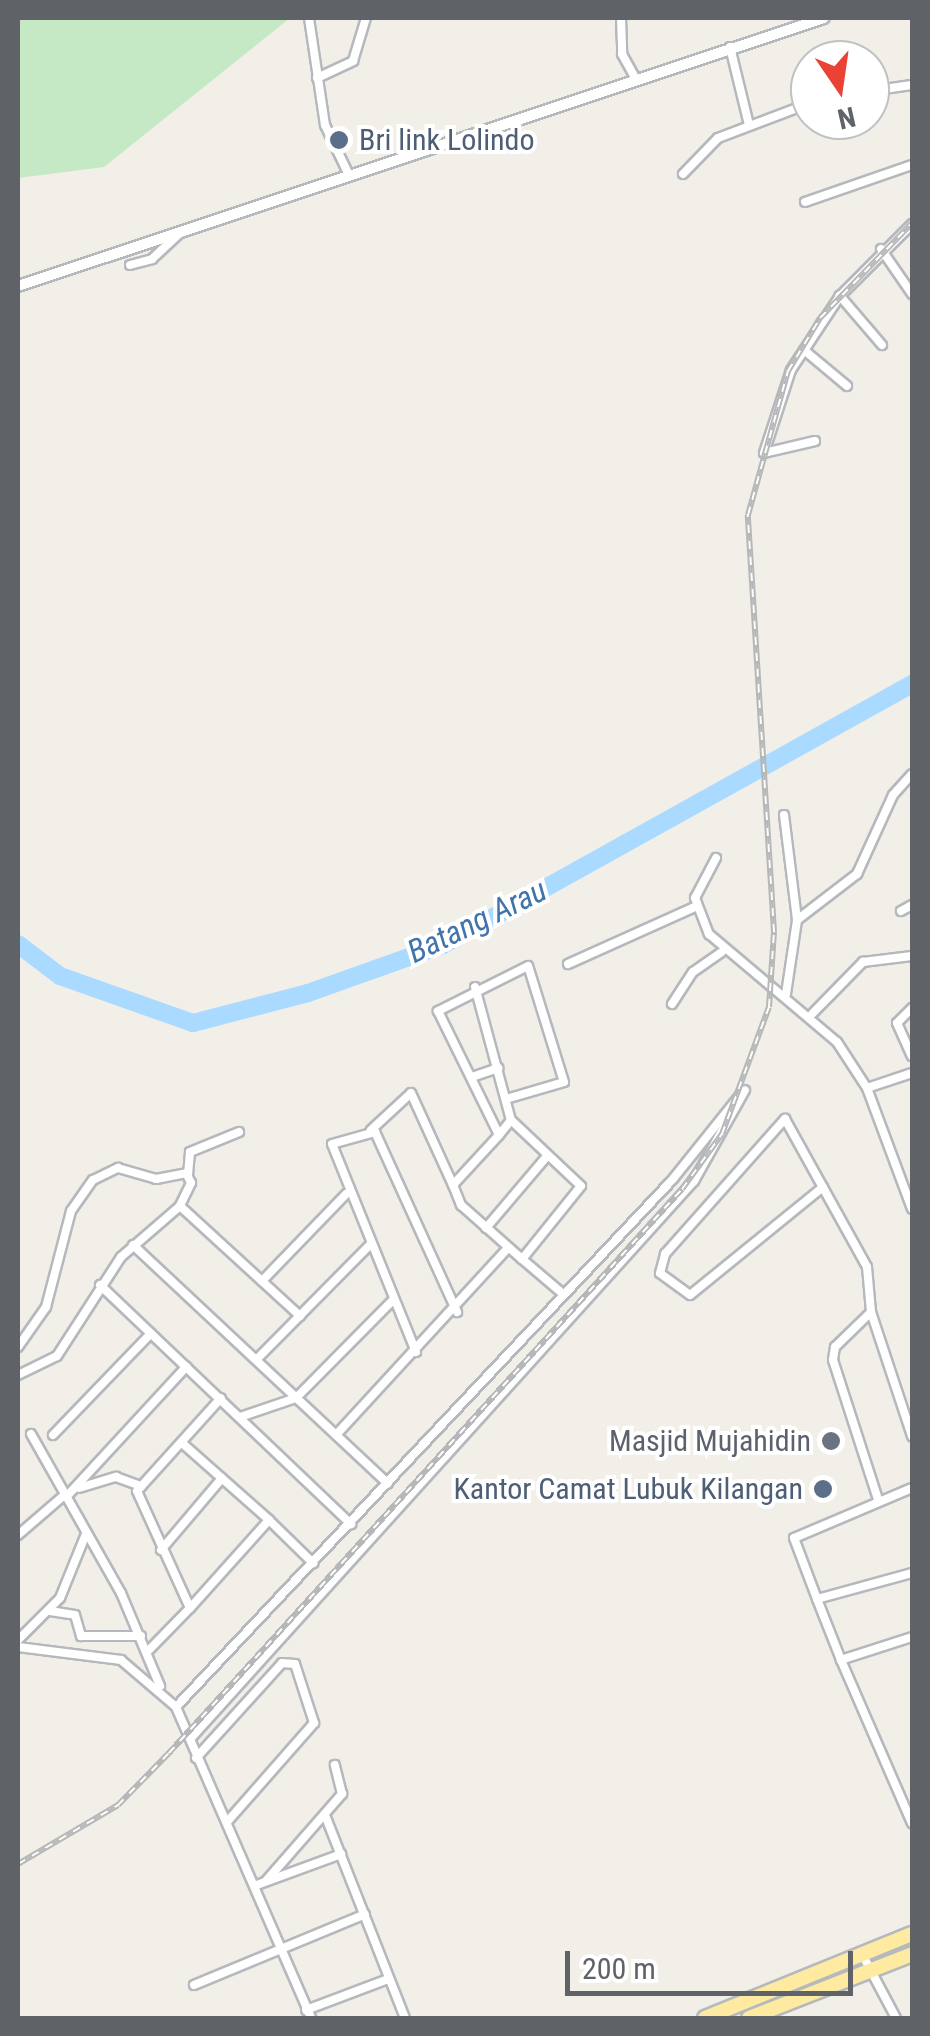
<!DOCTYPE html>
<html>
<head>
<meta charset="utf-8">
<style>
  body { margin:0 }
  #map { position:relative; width:930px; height:2036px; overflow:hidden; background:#f1efe8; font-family:"Roboto Condensed",sans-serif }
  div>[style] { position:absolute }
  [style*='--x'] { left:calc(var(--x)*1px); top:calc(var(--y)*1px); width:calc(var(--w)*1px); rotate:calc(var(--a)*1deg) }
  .green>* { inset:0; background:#c5e8c5 }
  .river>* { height:18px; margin:-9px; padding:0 9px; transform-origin:9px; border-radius:9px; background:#aadaff }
  .roads { filter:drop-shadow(2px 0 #b5b8bc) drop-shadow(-2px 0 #b5b8bc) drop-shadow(0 2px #b5b8bc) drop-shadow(0 -2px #b5b8bc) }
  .minor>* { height:8px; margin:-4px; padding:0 4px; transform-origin:4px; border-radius:4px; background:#fff }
  .tertiary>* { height:10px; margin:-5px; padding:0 5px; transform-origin:5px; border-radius:5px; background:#fff }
  .trunk>* { height:14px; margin:-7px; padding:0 7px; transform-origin:7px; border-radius:7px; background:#feeaa1 }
  .rail>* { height:6px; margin-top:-3px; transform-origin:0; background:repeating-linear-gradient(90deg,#fff 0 8px,#b6b7b8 0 16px); box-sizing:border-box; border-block:2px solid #b6b7b8 }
  .dots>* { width:28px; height:28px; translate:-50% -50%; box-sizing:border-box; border:5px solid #fff; border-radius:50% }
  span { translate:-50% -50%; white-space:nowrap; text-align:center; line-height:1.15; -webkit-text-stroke:8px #fff; paint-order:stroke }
  .service-label { font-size:30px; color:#4e5e75 }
  .left { translate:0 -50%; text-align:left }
  .right { translate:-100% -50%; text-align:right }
  .worship-label { font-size:30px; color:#5b616d }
  .water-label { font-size:32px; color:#4174aa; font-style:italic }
  .frame { position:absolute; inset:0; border:20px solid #5f6368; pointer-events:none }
  .north { position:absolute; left:790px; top:40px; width:100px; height:100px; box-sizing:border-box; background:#fff; border:2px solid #bfc1c3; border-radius:50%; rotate:167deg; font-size:28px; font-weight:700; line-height:40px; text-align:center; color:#5f6368 }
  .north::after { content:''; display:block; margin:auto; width:35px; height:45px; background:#ea4335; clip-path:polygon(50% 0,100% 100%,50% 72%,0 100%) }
  .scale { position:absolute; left:565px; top:1951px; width:288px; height:45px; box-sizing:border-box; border:5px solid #5f6368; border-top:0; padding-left:12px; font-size:30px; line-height:35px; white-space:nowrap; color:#5f6368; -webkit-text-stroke:8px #fff; paint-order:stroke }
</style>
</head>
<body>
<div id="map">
  <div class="green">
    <i style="clip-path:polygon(18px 18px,290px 18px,104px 167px,18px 178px)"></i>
  </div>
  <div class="river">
    <i style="--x:18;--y:944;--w:53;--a:37.3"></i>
    <i style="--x:60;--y:976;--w:141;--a:19.5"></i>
    <i style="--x:193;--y:1023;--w:119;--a:-14.6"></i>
    <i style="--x:308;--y:993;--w:143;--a:-19.6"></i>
    <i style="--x:443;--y:945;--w:537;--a:-29.1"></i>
  </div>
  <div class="roads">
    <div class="minor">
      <i style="--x:309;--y:18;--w:108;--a:81.5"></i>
      <i style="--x:325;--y:125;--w:51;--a:64.4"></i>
      <i style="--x:621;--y:18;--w:36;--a:88"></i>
      <i style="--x:622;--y:54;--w:25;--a:61"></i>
      <i style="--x:730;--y:47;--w:80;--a:76.3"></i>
      <i style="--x:317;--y:78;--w:40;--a:-25"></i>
      <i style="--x:353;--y:61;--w:45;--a:-73.2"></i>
      <i style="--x:870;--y:91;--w:42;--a:-8.1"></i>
      <i style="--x:683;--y:174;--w:50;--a:-45.8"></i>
      <i style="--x:718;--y:138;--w:98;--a:-20.8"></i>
      <i style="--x:805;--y:202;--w:113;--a:-19.1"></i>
      <i style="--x:881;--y:249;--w:55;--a:55.4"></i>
      <i style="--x:130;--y:265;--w:23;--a:-15"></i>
      <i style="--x:152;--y:259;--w:37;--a:-43"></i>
      <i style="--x:882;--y:345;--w:65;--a:-130.6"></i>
      <i style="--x:840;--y:296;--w:102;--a:-45"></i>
      <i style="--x:804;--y:350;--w:56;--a:39.9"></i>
      <i style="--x:815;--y:441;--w:52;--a:166.8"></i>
      <i style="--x:764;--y:453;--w:87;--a:-72"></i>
      <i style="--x:791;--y:370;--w:89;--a:-56.5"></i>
      <i style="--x:784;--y:815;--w:106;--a:82.9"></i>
      <i style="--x:716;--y:858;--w:45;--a:117.7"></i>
      <i style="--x:695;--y:898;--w:39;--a:69"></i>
      <i style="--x:709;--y:934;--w:167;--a:40.2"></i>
      <i style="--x:837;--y:1042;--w:55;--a:56.9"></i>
      <i style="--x:867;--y:1088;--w:129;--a:69.6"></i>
      <i style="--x:901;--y:911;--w:13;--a:-29"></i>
      <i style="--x:568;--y:964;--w:139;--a:-24.2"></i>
      <i style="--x:475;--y:987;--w:138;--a:74.9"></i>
      <i style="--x:511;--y:1120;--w:96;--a:43.3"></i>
      <i style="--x:581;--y:1186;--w:94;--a:128.9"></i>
      <i style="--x:522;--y:1259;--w:52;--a:40.4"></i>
      <i style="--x:786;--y:994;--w:75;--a:-81.5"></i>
      <i style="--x:797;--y:920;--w:76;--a:-37.5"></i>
      <i style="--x:857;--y:874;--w:87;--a:-65.5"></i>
      <i style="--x:893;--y:795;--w:28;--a:-48"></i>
      <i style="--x:672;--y:1004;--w:38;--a:-57"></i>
      <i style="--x:693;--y:972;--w:35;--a:-35"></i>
      <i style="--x:912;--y:1008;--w:21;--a:135"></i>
      <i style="--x:897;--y:1023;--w:36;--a:66"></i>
      <i style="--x:812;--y:1014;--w:73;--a:-45.6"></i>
      <i style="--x:863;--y:962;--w:49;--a:-7"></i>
      <i style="--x:472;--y:1077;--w:28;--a:-19"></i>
      <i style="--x:867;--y:1088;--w:47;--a:-18.4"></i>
      <i style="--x:506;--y:1099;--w:60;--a:-16.3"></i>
      <i style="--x:564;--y:1082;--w:121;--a:-107.2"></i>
      <i style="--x:528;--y:966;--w:101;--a:153.4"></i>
      <i style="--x:438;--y:1011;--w:138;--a:63.8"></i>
      <i style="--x:499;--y:1135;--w:19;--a:-51"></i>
      <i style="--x:371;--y:1130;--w:54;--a:-42.8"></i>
      <i style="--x:411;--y:1093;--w:101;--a:65.5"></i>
      <i style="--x:499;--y:1135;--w:68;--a:132.6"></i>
      <i style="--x:453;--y:1185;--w:22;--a:68"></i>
      <i style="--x:461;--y:1205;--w:81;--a:41.5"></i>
      <i style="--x:188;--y:1175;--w:23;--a:-85"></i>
      <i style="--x:190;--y:1152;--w:53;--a:-22.2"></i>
      <i style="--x:823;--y:1187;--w:171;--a:140.9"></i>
      <i style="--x:690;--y:1295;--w:37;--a:-144"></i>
      <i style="--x:660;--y:1273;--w:20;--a:-75"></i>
      <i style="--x:665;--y:1254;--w:181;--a:-48.4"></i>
      <i style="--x:785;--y:1119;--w:169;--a:61"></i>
      <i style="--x:867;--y:1267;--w:45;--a:84.9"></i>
      <i style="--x:871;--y:1312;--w:131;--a:71.7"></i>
      <i style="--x:486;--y:1228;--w:94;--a:-49.7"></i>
      <i style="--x:133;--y:1245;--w:349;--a:43.1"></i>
      <i style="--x:262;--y:1281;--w:121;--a:-46"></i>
      <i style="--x:100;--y:1285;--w:347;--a:43.6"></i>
      <i style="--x:871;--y:1312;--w:50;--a:135.8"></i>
      <i style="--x:835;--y:1347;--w:13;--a:99"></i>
      <i style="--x:833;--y:1360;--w:146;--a:72.1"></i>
      <i style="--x:18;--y:1347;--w:49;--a:-55"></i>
      <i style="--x:46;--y:1307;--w:99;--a:-75.4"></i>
      <i style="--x:71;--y:1211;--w:38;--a:-55"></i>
      <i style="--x:93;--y:1180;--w:28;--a:-26"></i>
      <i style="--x:118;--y:1168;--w:40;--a:16"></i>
      <i style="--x:156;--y:1179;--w:31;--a:-11"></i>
      <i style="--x:186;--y:1173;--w:11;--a:63"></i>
      <i style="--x:191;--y:1183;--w:25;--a:116"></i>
      <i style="--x:416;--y:1352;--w:224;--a:-112"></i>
      <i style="--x:332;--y:1144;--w:45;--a:-15.6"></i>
      <i style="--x:375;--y:1132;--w:198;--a:65.5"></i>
      <i style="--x:256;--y:1360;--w:161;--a:-45.3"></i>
      <i style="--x:18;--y:1375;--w:43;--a:-26"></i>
      <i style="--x:57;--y:1356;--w:118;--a:-57.1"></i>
      <i style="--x:121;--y:1257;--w:78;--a:-40.8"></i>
      <i style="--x:180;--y:1206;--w:163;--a:42.5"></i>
      <i style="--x:240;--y:1417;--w:59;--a:-18.7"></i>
      <i style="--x:296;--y:1398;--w:136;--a:-45.3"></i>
      <i style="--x:31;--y:1434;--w:183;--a:60.5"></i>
      <i style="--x:121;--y:1593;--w:101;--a:67.2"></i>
      <i style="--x:53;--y:1435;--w:141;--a:-46.1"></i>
      <i style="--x:336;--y:1435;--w:254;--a:-47.4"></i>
      <i style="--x:182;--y:1443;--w:116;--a:41.5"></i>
      <i style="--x:269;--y:1520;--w:118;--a:131.9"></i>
      <i style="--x:79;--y:1488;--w:39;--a:-17"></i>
      <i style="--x:116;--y:1477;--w:27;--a:20"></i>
      <i style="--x:912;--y:1488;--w:128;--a:157"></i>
      <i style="--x:794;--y:1538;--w:65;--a:69.3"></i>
      <i style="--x:817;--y:1599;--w:98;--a:-15.3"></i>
      <i style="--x:67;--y:1496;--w:176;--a:-47.3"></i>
      <i style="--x:269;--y:1520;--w:62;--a:44.3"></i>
      <i style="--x:18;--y:1535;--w:57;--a:-40.7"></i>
      <i style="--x:161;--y:1550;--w:94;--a:-49.7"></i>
      <i style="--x:817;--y:1599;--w:66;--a:68.5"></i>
      <i style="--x:50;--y:1611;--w:25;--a:9"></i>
      <i style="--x:75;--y:1615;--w:22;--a:74"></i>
      <i style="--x:81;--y:1636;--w:60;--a:0"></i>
      <i style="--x:912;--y:1637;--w:75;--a:162.1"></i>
      <i style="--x:841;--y:1660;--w:178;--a:66.5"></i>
      <i style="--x:18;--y:1640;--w:59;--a:-45"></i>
      <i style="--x:60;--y:1598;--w:69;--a:-67.9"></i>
      <i style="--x:18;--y:1647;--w:104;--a:7.2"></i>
      <i style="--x:121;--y:1660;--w:72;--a:40.5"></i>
      <i style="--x:176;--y:1707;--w:339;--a:66.5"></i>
      <i style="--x:149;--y:1650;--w:59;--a:-45.7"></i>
      <i style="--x:190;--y:1608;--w:128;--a:-114.4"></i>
      <i style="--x:137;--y:1491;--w:125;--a:-47.9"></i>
      <i style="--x:176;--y:1707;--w:725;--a:-46.73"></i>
      <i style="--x:673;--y:1179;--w:110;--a:-51.3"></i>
      <i style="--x:191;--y:1738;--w:751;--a:-47.92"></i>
      <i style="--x:694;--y:1181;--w:104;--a:-60.7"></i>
      <i style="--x:196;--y:1758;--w:128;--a:-47.8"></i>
      <i style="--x:282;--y:1663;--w:13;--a:4"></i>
      <i style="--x:295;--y:1664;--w:62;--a:72.1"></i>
      <i style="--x:314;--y:1723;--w:132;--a:131.3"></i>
      <i style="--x:325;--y:1815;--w:218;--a:68.5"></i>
      <i style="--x:266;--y:1881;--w:116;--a:-48.9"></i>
      <i style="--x:342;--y:1794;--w:30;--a:-104"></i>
      <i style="--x:254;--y:1886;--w:93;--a:-20.2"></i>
      <i style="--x:862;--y:1954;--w:72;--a:62"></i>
      <i style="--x:194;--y:1985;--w:185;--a:-22.5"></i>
      <i style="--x:306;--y:2010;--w:85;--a:-20.6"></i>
    </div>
    <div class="tertiary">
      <i style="--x:18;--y:286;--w:849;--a:-18.39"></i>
    </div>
    <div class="trunk">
      <i style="--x:705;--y:2018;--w:223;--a:-22.1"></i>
      <i style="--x:749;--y:2018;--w:175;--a:-21.4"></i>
    </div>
  </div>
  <div class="rail">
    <i style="--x:18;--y:1864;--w:116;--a:-30.5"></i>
    <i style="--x:118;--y:1805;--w:73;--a:-45.6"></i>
    <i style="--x:169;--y:1753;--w:762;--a:-47.71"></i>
    <i style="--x:682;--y:1189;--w:68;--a:-54"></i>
    <i style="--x:722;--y:1134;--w:135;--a:-69.7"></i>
    <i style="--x:769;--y:1007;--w:75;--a:-86.2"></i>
    <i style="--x:774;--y:932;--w:418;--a:-93.6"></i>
    <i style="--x:748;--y:515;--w:149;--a:-74.5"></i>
    <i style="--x:788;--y:371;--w:62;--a:-58.9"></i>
    <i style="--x:820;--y:318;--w:132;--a:-45.9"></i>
  </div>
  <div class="dots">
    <i style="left:339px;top:140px;background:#5c6f8a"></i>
    <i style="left:831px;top:1441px;background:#6b7280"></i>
    <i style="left:823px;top:1489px;background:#5c6f8a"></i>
  </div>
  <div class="service-label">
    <span class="left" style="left:359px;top:140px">Bri link Lolindo</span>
    <span class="right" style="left:803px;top:1489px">Kantor Camat Lubuk Kilangan</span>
  </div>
  <div class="worship-label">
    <span class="right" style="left:811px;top:1441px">Masjid Mujahidin</span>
  </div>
  <div class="water-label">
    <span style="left:477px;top:921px;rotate:-26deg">Batang Arau</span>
  </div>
  <div class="frame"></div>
  <div class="north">N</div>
  <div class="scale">200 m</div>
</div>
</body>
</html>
